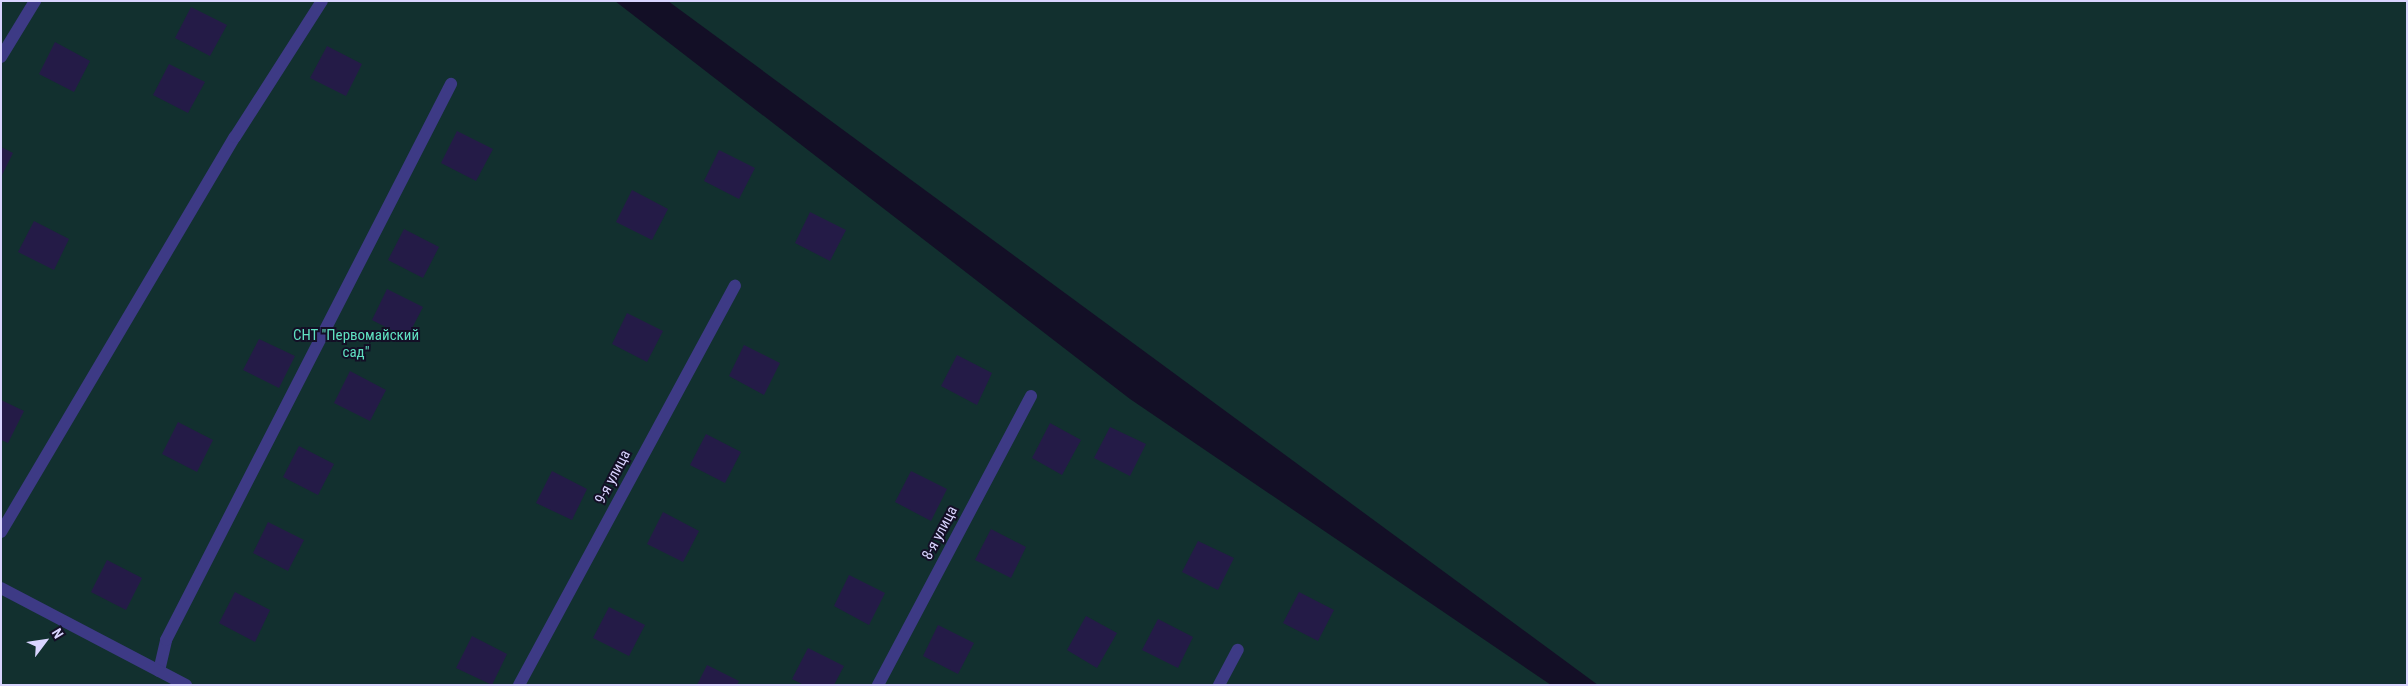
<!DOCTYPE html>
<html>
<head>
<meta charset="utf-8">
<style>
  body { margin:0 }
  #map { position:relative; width:2408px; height:686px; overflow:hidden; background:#130f26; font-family:"Roboto Condensed",sans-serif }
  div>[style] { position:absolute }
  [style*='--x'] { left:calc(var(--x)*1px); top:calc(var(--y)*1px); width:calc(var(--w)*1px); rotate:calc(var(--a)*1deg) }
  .green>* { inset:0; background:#12302f }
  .building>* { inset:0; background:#241b47 }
  .lane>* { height:12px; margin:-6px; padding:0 6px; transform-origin:6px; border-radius:6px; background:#3d3a85 }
  .street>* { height:12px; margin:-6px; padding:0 6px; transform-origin:6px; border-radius:6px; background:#3d3a85 }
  span { translate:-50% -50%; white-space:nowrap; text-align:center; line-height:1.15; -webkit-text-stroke:4px #130f26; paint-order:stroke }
  .park-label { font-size:15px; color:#5fe0c0 }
  .street-label { font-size:15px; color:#d9d4ff }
  .frame { position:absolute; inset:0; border:2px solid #d9d4ff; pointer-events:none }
  .north { position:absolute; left:20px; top:616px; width:50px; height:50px; -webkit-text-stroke:4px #130f26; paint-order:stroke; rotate:59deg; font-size:14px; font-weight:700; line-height:20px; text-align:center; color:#d9d4ff }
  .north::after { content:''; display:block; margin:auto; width:18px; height:22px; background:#d9d4ff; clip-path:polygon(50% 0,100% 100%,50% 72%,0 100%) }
</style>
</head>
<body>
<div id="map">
  <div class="green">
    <i style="clip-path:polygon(1px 1px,615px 1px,1130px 399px,1551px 685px,1px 685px)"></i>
    <i style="clip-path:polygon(668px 1px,2407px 1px,2407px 685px,1598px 685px)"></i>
  </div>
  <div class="building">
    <i style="clip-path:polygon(191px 7px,227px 25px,210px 56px,175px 38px)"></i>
    <i style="clip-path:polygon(55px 42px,90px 61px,74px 92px,39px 74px)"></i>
    <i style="clip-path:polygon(327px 46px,362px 64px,346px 96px,310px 78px)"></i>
    <i style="clip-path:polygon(169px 64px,205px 82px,188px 113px,153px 95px)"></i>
    <i style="clip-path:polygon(457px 131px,493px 149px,476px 181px,441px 163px)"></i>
    <i style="clip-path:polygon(1px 147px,13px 153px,1px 177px)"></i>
    <i style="clip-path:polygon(719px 150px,755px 168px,739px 199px,704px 181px)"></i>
    <i style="clip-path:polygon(632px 190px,668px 209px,652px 240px,616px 222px)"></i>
    <i style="clip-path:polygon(810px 212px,846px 230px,830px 261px,795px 243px)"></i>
    <i style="clip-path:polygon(34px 221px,69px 239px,54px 270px,18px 252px)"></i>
    <i style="clip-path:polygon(404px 229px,439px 247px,423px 278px,388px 260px)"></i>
    <i style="clip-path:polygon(387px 289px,423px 307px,407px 338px,372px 320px)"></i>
    <i style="clip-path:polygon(627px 313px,663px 331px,647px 362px,612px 344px)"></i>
    <i style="clip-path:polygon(259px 339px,295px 356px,279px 388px,243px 370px)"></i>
    <i style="clip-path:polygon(744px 345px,780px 363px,764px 395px,729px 376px)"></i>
    <i style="clip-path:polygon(957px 355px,992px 373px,977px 405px,941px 386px)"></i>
    <i style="clip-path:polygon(350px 371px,386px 390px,370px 421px,334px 403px)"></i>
    <i style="clip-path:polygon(1px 400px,24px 411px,8px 443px,1px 440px)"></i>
    <i style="clip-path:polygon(178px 422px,213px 440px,197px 472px,162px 454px)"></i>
    <i style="clip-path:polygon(1050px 423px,1081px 440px,1062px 475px,1032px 458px)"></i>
    <i style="clip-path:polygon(1110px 427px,1146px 444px,1130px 476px,1094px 458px)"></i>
    <i style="clip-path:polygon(706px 434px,741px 452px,725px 483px,690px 465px)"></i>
    <i style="clip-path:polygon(299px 446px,334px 464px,318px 495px,283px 477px)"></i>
    <i style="clip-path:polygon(552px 471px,587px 489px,572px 520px,536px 503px)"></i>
    <i style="clip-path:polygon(911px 471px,947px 489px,931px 521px,895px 502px)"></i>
    <i style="clip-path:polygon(663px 512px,699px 531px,683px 562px,647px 544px)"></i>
    <i style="clip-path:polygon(268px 522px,304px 540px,288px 571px,253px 553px)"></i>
    <i style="clip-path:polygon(991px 529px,1026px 547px,1011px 578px,975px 560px)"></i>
    <i style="clip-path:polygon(1198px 541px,1234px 558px,1218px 590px,1182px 572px)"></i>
    <i style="clip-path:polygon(107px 560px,142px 578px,126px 610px,91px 592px)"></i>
    <i style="clip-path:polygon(849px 575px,885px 593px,869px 625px,834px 606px)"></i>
    <i style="clip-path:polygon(235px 592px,270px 610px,255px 642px,219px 623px)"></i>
    <i style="clip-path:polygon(1299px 592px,1334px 610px,1318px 641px,1283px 623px)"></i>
    <i style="clip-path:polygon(609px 607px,645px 625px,629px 656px,593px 638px)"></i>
    <i style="clip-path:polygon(1086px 616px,1117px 633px,1097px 668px,1067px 650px)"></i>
    <i style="clip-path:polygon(1158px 619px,1193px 637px,1178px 668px,1142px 650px)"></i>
    <i style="clip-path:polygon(938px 625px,974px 643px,958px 674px,923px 656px)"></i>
    <i style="clip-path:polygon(472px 636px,507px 654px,492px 685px,456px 668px)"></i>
    <i style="clip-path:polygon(808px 648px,844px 666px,834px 685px,804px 685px,792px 679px)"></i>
    <i style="clip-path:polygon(707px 665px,739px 681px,737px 685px,697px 685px)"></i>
  </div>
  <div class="lane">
    <i style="--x:1;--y:57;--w:66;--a:-58.7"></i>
    <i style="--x:1;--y:532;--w:459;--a:-59.4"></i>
    <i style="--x:235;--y:137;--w:161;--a:-57.4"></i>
    <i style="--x:159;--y:671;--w:32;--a:-77"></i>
    <i style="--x:166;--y:640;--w:625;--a:-62.86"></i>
    <i style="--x:519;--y:685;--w:454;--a:-61.6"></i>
    <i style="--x:878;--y:685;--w:327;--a:-62.1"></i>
    <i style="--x:1219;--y:685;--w:40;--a:-62"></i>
  </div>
  <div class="street">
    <i style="--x:1;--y:588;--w:209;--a:27.7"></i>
  </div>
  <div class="park-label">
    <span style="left:356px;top:344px">СНТ "Первомайский<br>сад"</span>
  </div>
  <div class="street-label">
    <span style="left:613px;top:477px;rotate:-62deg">9-я улица</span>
    <span style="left:940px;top:533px;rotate:-62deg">8-я улица</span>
  </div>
  <div class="frame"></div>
  <div class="north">N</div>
</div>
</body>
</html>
